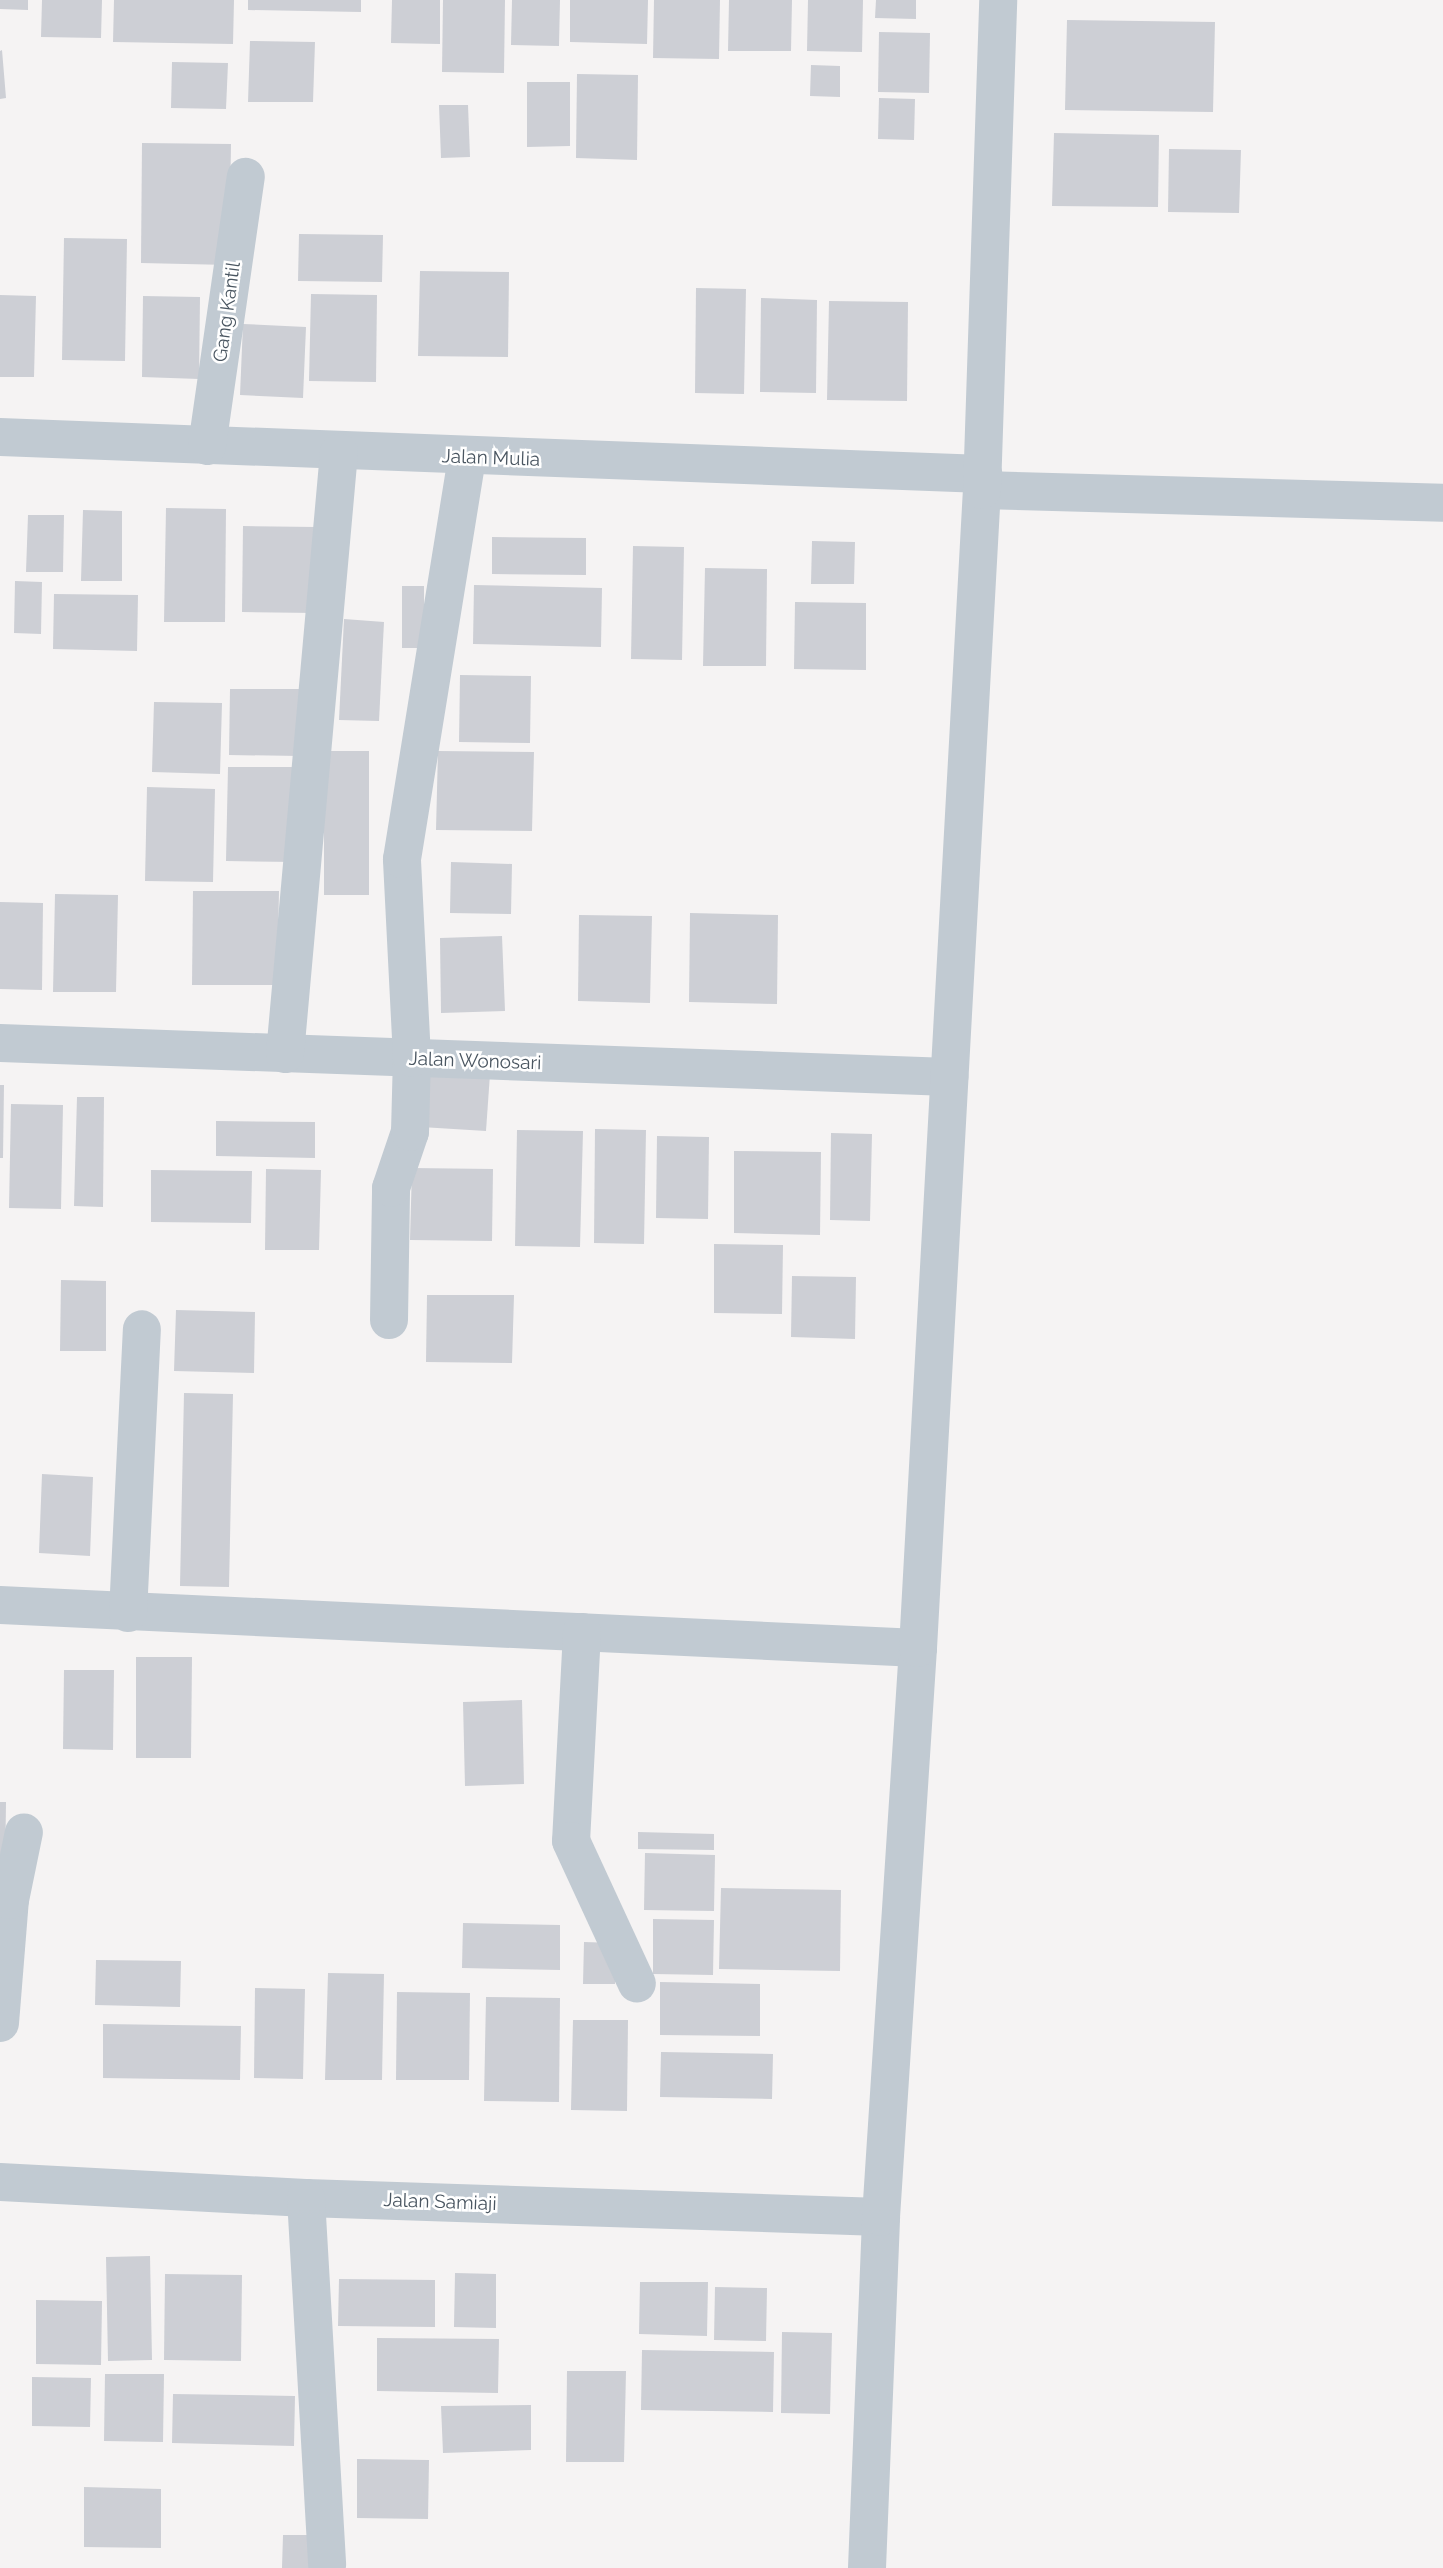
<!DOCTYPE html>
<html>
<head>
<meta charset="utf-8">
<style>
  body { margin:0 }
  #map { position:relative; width:1443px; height:2568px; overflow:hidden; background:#f5f3f3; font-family:Raleway,sans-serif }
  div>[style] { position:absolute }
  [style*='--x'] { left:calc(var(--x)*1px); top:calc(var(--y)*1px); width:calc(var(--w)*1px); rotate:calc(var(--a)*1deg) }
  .building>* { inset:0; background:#cdcfd5 }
  .minor>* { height:38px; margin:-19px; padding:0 19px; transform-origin:19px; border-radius:19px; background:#c1cad2 }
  span { translate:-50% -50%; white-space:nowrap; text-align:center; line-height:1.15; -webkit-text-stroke:5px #fff; paint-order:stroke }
  .street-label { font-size:19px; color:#4a5661 }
</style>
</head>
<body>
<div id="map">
  <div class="building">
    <i style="clip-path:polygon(0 0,28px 0,28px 10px,0 9px)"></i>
    <i style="clip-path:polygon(42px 0,102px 0,101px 38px,41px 37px)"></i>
    <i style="clip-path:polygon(114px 0,234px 0,233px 44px,113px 42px)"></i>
    <i style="clip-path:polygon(248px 0,361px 0,361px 12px,248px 10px)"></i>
    <i style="clip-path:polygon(392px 0,440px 0,440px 44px,391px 43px)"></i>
    <i style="clip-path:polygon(443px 0,505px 0,504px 73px,442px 72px)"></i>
    <i style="clip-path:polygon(512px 0,560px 0,559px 46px,511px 45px)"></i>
    <i style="clip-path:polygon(570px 0,648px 0,647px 44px,570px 42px)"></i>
    <i style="clip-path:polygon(654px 0,720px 0,719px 59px,653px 58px)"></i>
    <i style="clip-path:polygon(729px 0,792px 0,791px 51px,728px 51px)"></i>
    <i style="clip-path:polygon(808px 0,863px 0,862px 52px,807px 51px)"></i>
    <i style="clip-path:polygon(876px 0,916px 0,916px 19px,875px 18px)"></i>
    <i style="clip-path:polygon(1067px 20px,1215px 22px,1213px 112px,1065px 110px)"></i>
    <i style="clip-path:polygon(879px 32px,930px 33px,929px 93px,878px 92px)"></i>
    <i style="clip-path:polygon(250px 41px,315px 42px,313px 102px,248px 102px)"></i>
    <i style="clip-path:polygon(2px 50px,6px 98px,0 99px,0 51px)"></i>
    <i style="clip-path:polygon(172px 62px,228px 63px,226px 109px,171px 108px)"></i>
    <i style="clip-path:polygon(811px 65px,840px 66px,840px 97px,810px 96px)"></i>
    <i style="clip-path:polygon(577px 74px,638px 75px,637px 160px,576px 158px)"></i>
    <i style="clip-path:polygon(527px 82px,570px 82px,570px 146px,527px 147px)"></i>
    <i style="clip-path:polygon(879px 98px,915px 99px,914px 140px,878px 139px)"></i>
    <i style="clip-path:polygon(439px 105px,468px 105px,470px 157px,441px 158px)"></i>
    <i style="clip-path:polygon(1054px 133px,1159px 135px,1158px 207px,1052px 206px)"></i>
    <i style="clip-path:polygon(142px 143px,231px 144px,229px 265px,141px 263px)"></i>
    <i style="clip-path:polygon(1169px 149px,1241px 150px,1239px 213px,1168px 212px)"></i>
    <i style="clip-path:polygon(299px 234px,383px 235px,382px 282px,298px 281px)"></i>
    <i style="clip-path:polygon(64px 238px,127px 239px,125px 361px,62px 360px)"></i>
    <i style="clip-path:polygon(420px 271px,509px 272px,508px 357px,418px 356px)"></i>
    <i style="clip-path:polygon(696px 288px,746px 289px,744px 394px,695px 393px)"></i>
    <i style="clip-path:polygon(311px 294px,377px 295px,376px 382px,309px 381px)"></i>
    <i style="clip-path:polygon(0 295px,36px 296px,34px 377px,0 377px)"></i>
    <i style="clip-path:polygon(143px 296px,200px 297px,199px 379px,142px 377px)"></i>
    <i style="clip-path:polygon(761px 298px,817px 300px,816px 393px,760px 392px)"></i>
    <i style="clip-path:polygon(829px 301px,908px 302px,907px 401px,827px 400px)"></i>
    <i style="clip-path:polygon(243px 324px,306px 327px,303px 398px,240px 395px)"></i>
    <i style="clip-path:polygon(166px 508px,226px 509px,225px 622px,164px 622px)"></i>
    <i style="clip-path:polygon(83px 510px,122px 511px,122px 581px,81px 581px)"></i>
    <i style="clip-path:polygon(28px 515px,64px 515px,63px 572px,26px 572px)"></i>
    <i style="clip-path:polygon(243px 526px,316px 527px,315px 613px,242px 612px)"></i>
    <i style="clip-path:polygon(492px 537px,586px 538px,586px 575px,492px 574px)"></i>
    <i style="clip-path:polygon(812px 541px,855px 542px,854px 584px,811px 584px)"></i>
    <i style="clip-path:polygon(633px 546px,684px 547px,682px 660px,631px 659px)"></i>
    <i style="clip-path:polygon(705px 568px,767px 569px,766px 666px,703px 666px)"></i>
    <i style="clip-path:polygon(15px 581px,42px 582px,41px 634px,14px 633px)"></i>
    <i style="clip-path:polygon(474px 585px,602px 588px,601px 647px,473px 644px)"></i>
    <i style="clip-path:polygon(402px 586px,424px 586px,424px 648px,402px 648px)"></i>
    <i style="clip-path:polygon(54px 594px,138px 595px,137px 651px,53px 649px)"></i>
    <i style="clip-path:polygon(795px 602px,866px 603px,866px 670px,794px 669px)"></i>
    <i style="clip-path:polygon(344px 619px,384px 622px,379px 721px,339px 720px)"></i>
    <i style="clip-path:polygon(460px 675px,531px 676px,530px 743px,459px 742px)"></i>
    <i style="clip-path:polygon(230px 689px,301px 689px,300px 756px,229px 755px)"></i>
    <i style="clip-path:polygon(154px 702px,222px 703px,220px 774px,152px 772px)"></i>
    <i style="clip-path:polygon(324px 751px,369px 751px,369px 895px,324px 895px)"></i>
    <i style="clip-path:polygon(438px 751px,534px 752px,532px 831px,436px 830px)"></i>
    <i style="clip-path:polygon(228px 767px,298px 767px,296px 862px,226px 861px)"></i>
    <i style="clip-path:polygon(147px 787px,215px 789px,213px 882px,145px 881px)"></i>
    <i style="clip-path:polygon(451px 862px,512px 864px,511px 914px,450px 913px)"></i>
    <i style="clip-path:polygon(193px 891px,279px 891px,277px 985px,192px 985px)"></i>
    <i style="clip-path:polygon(55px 894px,118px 895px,116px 992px,53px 992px)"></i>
    <i style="clip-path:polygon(0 902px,43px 903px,42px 990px,0 989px)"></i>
    <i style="clip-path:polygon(690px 913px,778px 915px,777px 1004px,689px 1002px)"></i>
    <i style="clip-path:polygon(579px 915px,652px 916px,650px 1003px,578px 1001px)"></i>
    <i style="clip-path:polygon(502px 936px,505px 1011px,441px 1013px,440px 938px)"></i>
    <i style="clip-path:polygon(425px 1070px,490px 1074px,486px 1131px,421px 1127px)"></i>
    <i style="clip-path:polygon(0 1085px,4px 1085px,3px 1158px,0 1158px)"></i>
    <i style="clip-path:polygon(77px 1097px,104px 1097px,103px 1207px,74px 1206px)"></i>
    <i style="clip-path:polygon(11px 1104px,63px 1105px,61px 1209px,9px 1208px)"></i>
    <i style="clip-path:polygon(216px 1121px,315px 1122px,315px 1158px,216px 1156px)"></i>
    <i style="clip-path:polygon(595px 1129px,646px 1130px,644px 1244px,594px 1243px)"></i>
    <i style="clip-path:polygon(517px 1130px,583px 1131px,580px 1247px,515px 1246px)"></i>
    <i style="clip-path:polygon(831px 1133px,872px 1134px,870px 1221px,830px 1220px)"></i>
    <i style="clip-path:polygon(657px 1136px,709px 1137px,708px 1219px,656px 1218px)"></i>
    <i style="clip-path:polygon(734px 1151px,821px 1152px,820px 1235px,734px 1233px)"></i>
    <i style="clip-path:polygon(412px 1168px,493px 1169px,492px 1241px,410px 1240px)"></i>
    <i style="clip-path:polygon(266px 1169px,321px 1170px,319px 1250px,265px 1250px)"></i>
    <i style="clip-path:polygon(151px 1170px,252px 1171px,251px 1223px,151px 1222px)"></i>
    <i style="clip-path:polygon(714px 1244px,783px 1245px,782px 1314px,714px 1313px)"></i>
    <i style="clip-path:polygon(792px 1276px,856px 1277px,855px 1339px,791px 1337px)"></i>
    <i style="clip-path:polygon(61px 1280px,106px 1281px,106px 1351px,60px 1351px)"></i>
    <i style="clip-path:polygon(427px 1295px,514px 1295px,512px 1363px,426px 1362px)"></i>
    <i style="clip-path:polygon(176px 1310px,255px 1312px,254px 1373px,174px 1371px)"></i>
    <i style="clip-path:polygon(184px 1393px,233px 1394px,229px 1587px,180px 1586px)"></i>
    <i style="clip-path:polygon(42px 1474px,93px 1477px,90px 1556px,39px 1553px)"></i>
    <i style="clip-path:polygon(136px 1657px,192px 1657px,191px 1758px,136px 1758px)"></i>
    <i style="clip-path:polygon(64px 1670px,114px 1670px,113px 1750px,63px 1749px)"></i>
    <i style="clip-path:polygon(522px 1700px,524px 1784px,465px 1786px,463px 1702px)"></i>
    <i style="clip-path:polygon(0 1802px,6px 1802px,5px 1872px,0 1872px)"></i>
    <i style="clip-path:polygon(638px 1832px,714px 1834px,714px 1850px,638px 1849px)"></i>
    <i style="clip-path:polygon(645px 1853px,715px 1855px,714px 1911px,644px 1910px)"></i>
    <i style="clip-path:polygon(721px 1888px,841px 1890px,840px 1971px,719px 1969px)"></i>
    <i style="clip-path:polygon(653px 1919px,714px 1920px,713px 1975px,653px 1974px)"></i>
    <i style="clip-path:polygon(463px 1923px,560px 1925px,560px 1970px,462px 1968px)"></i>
    <i style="clip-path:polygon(584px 1942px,615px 1943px,615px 1984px,583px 1984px)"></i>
    <i style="clip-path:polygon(96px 1960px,181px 1961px,180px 2007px,95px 2005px)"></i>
    <i style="clip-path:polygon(328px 1973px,384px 1974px,382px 2080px,325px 2080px)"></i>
    <i style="clip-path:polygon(660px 1982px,760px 1984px,760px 2036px,660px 2035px)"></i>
    <i style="clip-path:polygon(255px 1988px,305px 1989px,303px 2079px,254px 2078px)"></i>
    <i style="clip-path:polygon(397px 1992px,470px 1993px,469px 2080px,396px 2080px)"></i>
    <i style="clip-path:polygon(486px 1997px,560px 1998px,559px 2102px,484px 2101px)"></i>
    <i style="clip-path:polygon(573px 2020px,628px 2020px,627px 2111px,571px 2110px)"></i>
    <i style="clip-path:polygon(103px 2024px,241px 2026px,240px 2080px,103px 2078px)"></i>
    <i style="clip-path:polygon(661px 2052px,773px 2054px,772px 2099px,660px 2097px)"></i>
    <i style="clip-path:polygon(150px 2256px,152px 2360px,108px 2361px,106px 2257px)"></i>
    <i style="clip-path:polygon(455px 2273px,496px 2274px,496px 2328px,454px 2327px)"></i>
    <i style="clip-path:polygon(165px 2274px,242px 2275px,241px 2361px,164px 2360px)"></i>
    <i style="clip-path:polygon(339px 2279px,435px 2280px,435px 2327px,338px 2326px)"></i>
    <i style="clip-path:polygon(640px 2282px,708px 2282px,707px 2336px,639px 2334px)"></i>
    <i style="clip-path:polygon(715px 2287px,767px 2288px,766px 2341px,714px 2340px)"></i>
    <i style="clip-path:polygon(36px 2300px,102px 2301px,101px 2365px,36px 2364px)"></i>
    <i style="clip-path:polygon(782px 2332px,832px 2333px,830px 2414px,781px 2413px)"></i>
    <i style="clip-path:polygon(377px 2338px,499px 2339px,498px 2393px,377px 2391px)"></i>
    <i style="clip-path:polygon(642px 2350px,774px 2352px,773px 2412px,641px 2410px)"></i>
    <i style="clip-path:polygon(567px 2371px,626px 2371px,624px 2462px,566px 2462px)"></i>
    <i style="clip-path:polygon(105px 2374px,164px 2374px,163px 2442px,104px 2441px)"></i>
    <i style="clip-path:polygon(32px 2377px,91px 2378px,90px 2427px,32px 2426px)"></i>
    <i style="clip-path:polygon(173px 2394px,295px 2396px,294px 2446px,172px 2443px)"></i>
    <i style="clip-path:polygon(531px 2405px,531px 2450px,443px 2453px,441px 2406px)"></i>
    <i style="clip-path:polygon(357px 2459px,429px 2460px,428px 2519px,357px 2518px)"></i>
    <i style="clip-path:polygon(84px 2487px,161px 2489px,161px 2548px,84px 2547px)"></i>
    <i style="clip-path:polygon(283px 2535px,317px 2535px,316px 2568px,282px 2568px)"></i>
  </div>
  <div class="minor">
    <i style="--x:0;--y:437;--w:984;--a:2.16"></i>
    <i style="--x:207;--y:446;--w:272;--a:-81.8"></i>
    <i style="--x:982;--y:490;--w:461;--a:1.6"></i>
    <i style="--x:0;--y:1043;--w:950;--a:2.05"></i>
    <i style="--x:285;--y:1054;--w:604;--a:-84.87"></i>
    <i style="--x:389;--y:1320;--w:132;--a:-89.1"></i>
    <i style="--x:391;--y:1188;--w:59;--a:-71.3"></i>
    <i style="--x:410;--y:1132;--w:74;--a:-88.5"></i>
    <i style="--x:412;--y:1058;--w:199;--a:-92.9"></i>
    <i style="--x:402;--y:859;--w:407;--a:-80.8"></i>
    <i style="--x:0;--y:1605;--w:919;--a:2.68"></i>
    <i style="--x:128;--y:1613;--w:284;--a:-87.2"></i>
    <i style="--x:582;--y:1632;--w:209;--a:93"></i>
    <i style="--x:571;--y:1841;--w:157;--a:65.2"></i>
    <i style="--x:0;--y:2023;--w:123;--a:-85.4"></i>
    <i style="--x:10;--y:1900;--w:69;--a:-78.4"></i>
    <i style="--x:0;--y:2182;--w:306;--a:3"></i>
    <i style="--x:306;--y:2198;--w:575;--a:1.89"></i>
    <i style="--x:306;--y:2198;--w:367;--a:86.7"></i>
    <i style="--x:867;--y:2568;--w:351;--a:-87.7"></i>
    <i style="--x:881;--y:2217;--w:570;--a:-86.28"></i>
    <i style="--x:918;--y:1648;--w:1160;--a:-86.84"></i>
    <i style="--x:982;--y:490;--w:490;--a:-88.1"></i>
  </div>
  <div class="street-label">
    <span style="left:227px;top:312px;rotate:-82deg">Gang Kantil</span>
    <span style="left:491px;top:458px;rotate:2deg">Jalan Mulia</span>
    <span style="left:475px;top:1061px;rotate:2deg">Jalan Wonosari</span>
    <span style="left:440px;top:2202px;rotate:2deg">Jalan Samiaji</span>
  </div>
</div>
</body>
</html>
